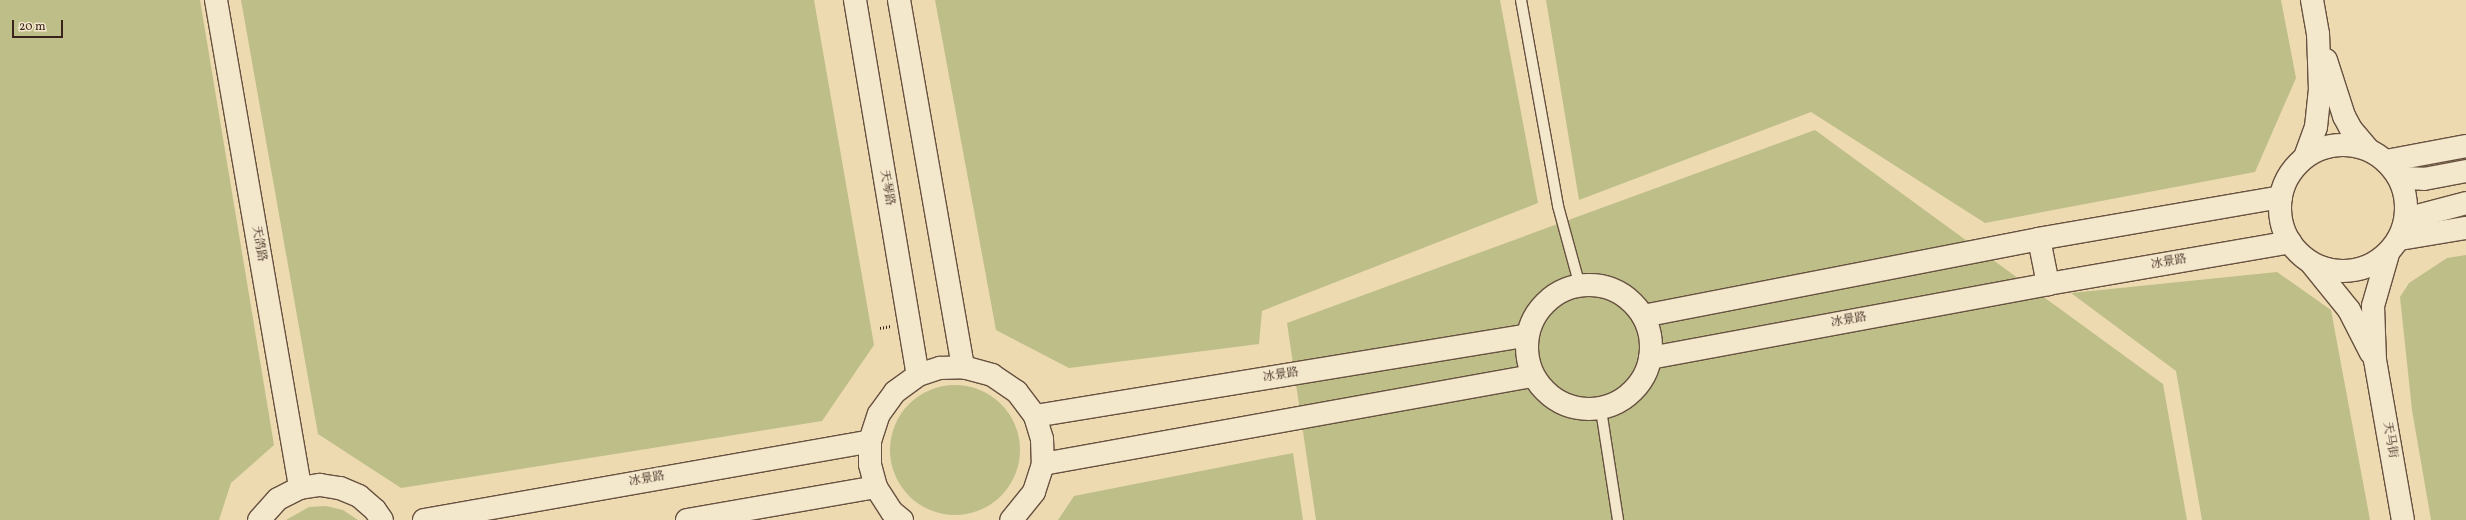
<!DOCTYPE html>
<html>
<head>
<meta charset="utf-8">
<style>
  body { margin:0 }
  #map { position:relative; width:2466px; height:520px; overflow:hidden; background:#eddab1; font-family:Vollkorn,"Noto Serif SC",serif }
  div>[style] { position:absolute }
  [style*='--x'] { left:calc(var(--x)*1px); top:calc(var(--y)*1px); width:calc(var(--w)*1px); rotate:calc(var(--a)*1deg) }
  .green>* { inset:0; background:#bebe88 }
  .round { border-radius:50% }
  .path>* { height:2.5px; margin-top:-1.25px; transform-origin:0; background:repeating-linear-gradient(90deg,#3a231a 0 1px,transparent 0 3px) }
  .roads { filter:drop-shadow(1px 0 #675140) drop-shadow(-1px 0 #675140) drop-shadow(0 1px #675140) drop-shadow(0 -1px #675140) }
  .lane>* { height:10px; margin:-5px; padding:0 5px; transform-origin:5px; border-radius:5px; background:#f3e7cc }
  .secondary>* { height:22px; margin:-11px; padding:0 11px; transform-origin:11px; border-radius:11px; background:#f3e7cc }
  .secondary>.ring { margin:-11px; padding:0; box-sizing:content-box; background:none; border:22px solid #f3e7cc; border-radius:50% }
  span { translate:-50% -50%; white-space:nowrap; text-align:center; line-height:1.15; -webkit-text-stroke:4px #f3e7cc; paint-order:stroke }
  .street-label { font-size:12px; color:#3a231a }
  .scale { position:absolute; left:12px; top:20px; width:51px; height:18px; box-sizing:border-box; border:2px solid #3a231a; border-top:0; padding-left:5px; font-size:12px; line-height:14px; white-space:nowrap; color:#3a231a; -webkit-text-stroke:3px #f3e7cc; paint-order:stroke }
</style>
</head>
<body>
<div id="map">
  <div class="green">
    <i style="clip-path:polygon(0 0,200px 0,274px 445px,231px 483px,219px 520px,0 520px)"></i>
    <i style="clip-path:polygon(241px 0,814px 0,874px 345px,822px 421px,401px 488px,318px 434px)"></i>
    <i style="clip-path:polygon(935px 0,1500px 0,1538px 203px,1262px 311px,1259px 344px,1069px 368px,996px 330px)"></i>
    <i style="clip-path:polygon(1546px 0,2281px 0,2296px 78px,2255px 172px,1985px 223px,1811px 112px,1579px 200px)"></i>
    <i style="clip-path:polygon(1815px 130px,2163px 384px,2187px 520px,1316px 520px,1287px 323px)"></i>
    <i style="clip-path:polygon(2466px 255px,2466px 520px,2431px 520px,2412px 410px,2400px 297px,2409px 283px,2447px 258px)"></i>
    <i style="clip-path:polygon(2277px 272px,2331px 310px,2370px 520px,2202px 520px,2176px 371px,2071px 293px)"></i>
    <i class="round" style="left:890px;top:385px;width:130px;height:130px"></i>
    <i style="clip-path:polygon(1293px 453px,1303px 520px,1058px 520px,1074px 496px)"></i>
    <i style="clip-path:polygon(326px 506px,343px 510px,358px 520px,286px 520px,309px 507px)"></i>
  </div>
  <div class="path">
    <i style="--x:880;--y:328;--w:11;--a:-10"></i>
  </div>
  <div class="roads">
    <div class="lane">
      <i style="--x:1521;--y:0;--w:209;--a:79.8"></i>
      <i style="--x:1558;--y:206;--w:80;--a:74.7"></i>
      <i style="--x:1601;--y:410;--w:111;--a:81.2"></i>
    </div>
    <div class="secondary">
      <i style="--x:216;--y:0;--w:495;--a:80.2"></i>
      <i style="--x:855;--y:0;--w:380;--a:80.5"></i>
      <i style="--x:899;--y:0;--w:373;--a:80.1"></i>
      <i style="--x:2326;--y:60;--w:59;--a:72.2"></i>
      <i style="--x:2344;--y:116;--w:15;--a:62"></i>
      <i style="--x:2351;--y:129;--w:26;--a:50"></i>
      <i class="ring" style="left:2280px;top:145px;width:104px;height:104px"></i>
      <i style="--x:2305;--y:157;--w:32;--a:-70"></i>
      <i style="--x:2316;--y:127;--w:37;--a:-84"></i>
      <i style="--x:2320;--y:90;--w:56;--a:-92"></i>
      <i style="--x:2318;--y:34;--w:35;--a:-100"></i>
      <i style="--x:2386;--y:161;--w:81;--a:-10.6"></i>
      <i style="--x:2400;--y:178;--w:24;--a:2"></i>
      <i style="--x:2424;--y:179;--w:43;--a:-10.8"></i>
      <i style="--x:2281;--y:197;--w:246;--a:170.2"></i>
      <i style="--x:2039;--y:239;--w:46;--a:78.7"></i>
      <i style="--x:2048;--y:284;--w:246;--a:-9.8"></i>
      <i style="--x:2406;--y:219;--w:62;--a:-14.9"></i>
      <i style="--x:2400;--y:239;--w:67;--a:-9.5"></i>
      <i style="--x:2388;--y:254;--w:54;--a:106.1"></i>
      <i style="--x:2373;--y:306;--w:54;--a:87.9"></i>
      <i style="--x:2375;--y:360;--w:162;--a:80.1"></i>
      <i style="--x:2312;--y:264;--w:59;--a:51.2"></i>
      <i style="--x:2349;--y:310;--w:48;--a:62.9"></i>
      <i class="ring" style="left:1527px;top:285px;width:102px;height:102px"></i>
      <i style="--x:1643;--y:316;--w:403;--a:-11"></i>
      <i style="--x:1650;--y:358;--w:405;--a:-10.5"></i>
      <i style="--x:1035;--y:416;--w:499;--a:-9.3"></i>
      <i style="--x:1043;--y:464;--w:498;--a:-10.2"></i>
      <i style="--x:259;--y:520;--w:28;--a:-48"></i>
      <i style="--x:278;--y:499;--w:25;--a:-27"></i>
      <i style="--x:300;--y:488;--w:20;--a:-9"></i>
      <i style="--x:320;--y:485;--w:20;--a:9"></i>
      <i style="--x:340;--y:488;--w:21;--a:23"></i>
      <i style="--x:359;--y:496;--w:21;--a:41"></i>
      <i style="--x:375;--y:510;--w:12;--a:55"></i>
      <i style="--x:424;--y:520;--w:453;--a:-10"></i>
      <i style="--x:687;--y:520;--w:192;--a:-9.9"></i>
      <i style="--x:902;--y:520;--w:13;--a:-141"></i>
      <i style="--x:892;--y:512;--w:30;--a:-123"></i>
      <i style="--x:876;--y:487;--w:24;--a:-105"></i>
      <i style="--x:870;--y:464;--w:23;--a:-90"></i>
      <i style="--x:870;--y:441;--w:28;--a:-72"></i>
      <i style="--x:879;--y:414;--w:27;--a:-54"></i>
      <i style="--x:895;--y:392;--w:29;--a:-36"></i>
      <i style="--x:918;--y:375;--w:23;--a:-18"></i>
      <i style="--x:940;--y:368;--w:23;--a:-2"></i>
      <i style="--x:963;--y:367;--w:30;--a:15"></i>
      <i style="--x:992;--y:375;--w:30;--a:34"></i>
      <i style="--x:1017;--y:392;--w:30;--a:53"></i>
      <i style="--x:1035;--y:416;--w:24;--a:73"></i>
      <i style="--x:1042;--y:439;--w:25;--a:88"></i>
      <i style="--x:1043;--y:464;--w:29;--a:108"></i>
      <i style="--x:1034;--y:492;--w:36;--a:129"></i>
    </div>
  </div>
  <div class="street-label">
    <span style="left:886px;top:188px;rotate:80deg">天琴路</span>
    <span style="left:258px;top:244px;rotate:80deg">天鸽路</span>
    <span style="left:2169px;top:263px;rotate:-10deg">冰景路</span>
    <span style="left:1849px;top:321px;rotate:-10deg">冰景路</span>
    <span style="left:1281px;top:376px;rotate:-9deg">冰景路</span>
    <span style="left:2389px;top:440px;rotate:80deg">天马街</span>
    <span style="left:647px;top:480px;rotate:-10deg">冰景路</span>
  </div>
  <div class="scale">20 m</div>
</div>
</body>
</html>
